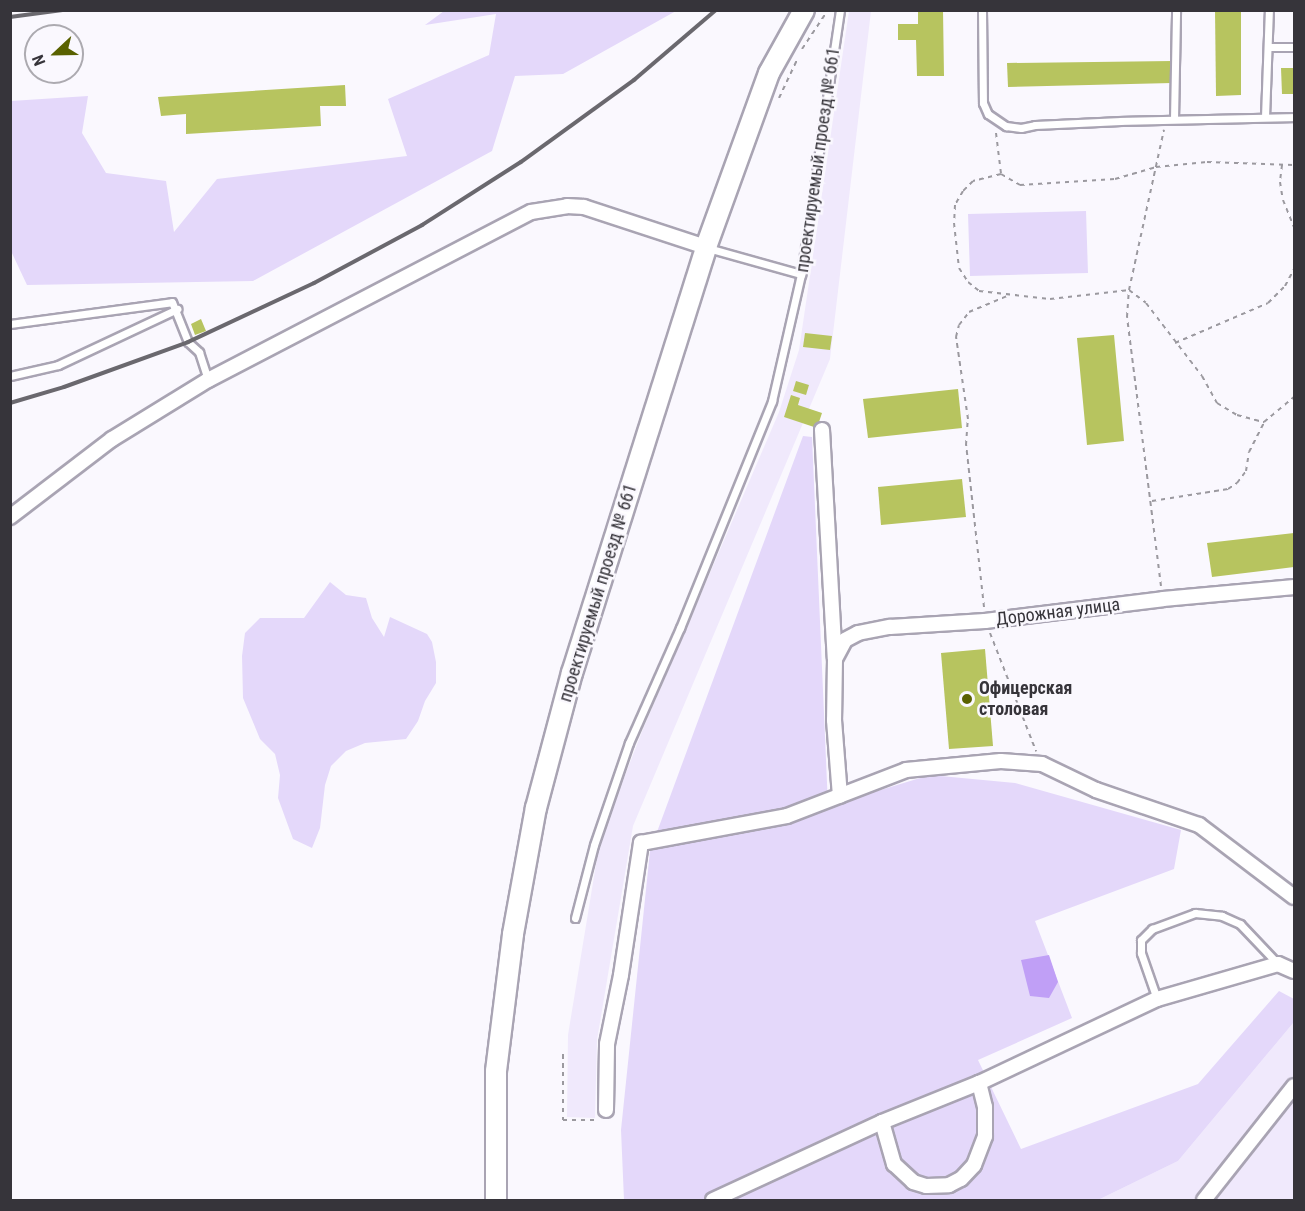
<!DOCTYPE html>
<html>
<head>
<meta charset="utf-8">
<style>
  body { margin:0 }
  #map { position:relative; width:1305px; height:1211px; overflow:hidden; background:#faf8fe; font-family:"Roboto Condensed",sans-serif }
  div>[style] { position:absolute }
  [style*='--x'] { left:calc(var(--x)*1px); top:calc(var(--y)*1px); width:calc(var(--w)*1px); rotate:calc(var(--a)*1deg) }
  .built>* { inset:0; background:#f0e9fc }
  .green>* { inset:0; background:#e4d8fa }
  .water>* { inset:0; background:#c09ff6 }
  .building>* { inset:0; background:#b7c45f }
  .path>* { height:2px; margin-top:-1px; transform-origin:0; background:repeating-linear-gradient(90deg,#9b999f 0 4.5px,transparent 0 9px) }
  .roads { filter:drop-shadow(2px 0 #a9a4b3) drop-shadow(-2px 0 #a9a4b3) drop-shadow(0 2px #a9a4b3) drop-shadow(0 -2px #a9a4b3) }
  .lane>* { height:7px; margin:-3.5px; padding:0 3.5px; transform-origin:3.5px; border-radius:3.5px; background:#fff }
  .street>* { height:14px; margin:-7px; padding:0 7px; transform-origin:7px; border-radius:7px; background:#fff }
  .secondary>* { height:20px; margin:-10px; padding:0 10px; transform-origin:10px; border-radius:10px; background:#fff }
  .rail>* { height:4px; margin:-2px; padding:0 2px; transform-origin:2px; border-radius:2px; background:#6a686e }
  .dots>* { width:16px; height:16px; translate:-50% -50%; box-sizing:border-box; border:3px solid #faf8fe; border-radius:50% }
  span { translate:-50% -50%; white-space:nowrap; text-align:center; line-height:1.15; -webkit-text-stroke:5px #faf8fe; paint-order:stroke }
  .street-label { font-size:18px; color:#36343a }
  .poi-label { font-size:18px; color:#36343a; font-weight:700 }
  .left { translate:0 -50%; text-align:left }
  .frame { position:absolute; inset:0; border:12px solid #36343a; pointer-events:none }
  .north { position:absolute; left:24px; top:24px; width:60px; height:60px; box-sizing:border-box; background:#faf8fe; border:2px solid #acaab0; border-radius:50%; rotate:248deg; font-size:16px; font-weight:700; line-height:24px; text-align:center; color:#36343a }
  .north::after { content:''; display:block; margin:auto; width:21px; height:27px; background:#596100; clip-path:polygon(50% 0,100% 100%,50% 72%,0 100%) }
</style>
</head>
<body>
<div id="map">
  <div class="built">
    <i style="clip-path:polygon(849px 11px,871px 11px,830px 359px,633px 826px,597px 1040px,595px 1118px,567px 1117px,568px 1035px,600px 840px,643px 729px,779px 412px,799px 350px)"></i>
    <i style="clip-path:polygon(1294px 1022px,1294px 1200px,1098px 1200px,1178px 1161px)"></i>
  </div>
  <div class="green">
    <i style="clip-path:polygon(444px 11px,676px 11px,563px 74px,515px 76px,492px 151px,253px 281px,27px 285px,11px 251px,11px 101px,88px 96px,82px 133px,106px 173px,166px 181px,174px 232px,217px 179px,407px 156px,388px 99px,489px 55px,496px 14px,425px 25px)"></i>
    <i style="clip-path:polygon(1086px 211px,1088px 273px,970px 276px,968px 214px)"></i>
    <i style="clip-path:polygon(803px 436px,812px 437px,828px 806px,930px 775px,1015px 783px,1181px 830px,1174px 869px,1035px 921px,1072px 1018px,978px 1060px,1021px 1149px,1198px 1084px,1279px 991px,1294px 999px,1294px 1022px,1178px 1161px,1098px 1200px,624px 1200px,621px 1130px,650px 851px)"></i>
    <i style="clip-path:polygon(330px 582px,346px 595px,366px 598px,372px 618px,384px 637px,390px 617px,427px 634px,432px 642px,436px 662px,436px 683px,425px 701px,418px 721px,406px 739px,365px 743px,346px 751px,331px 766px,325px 785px,320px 828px,312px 848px,293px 839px,278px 798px,280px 775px,275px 754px,260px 739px,243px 698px,242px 656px,245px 633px,260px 618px,304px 618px)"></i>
  </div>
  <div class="water">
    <i style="clip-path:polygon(1049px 955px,1058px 982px,1049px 998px,1030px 996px,1021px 960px)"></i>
  </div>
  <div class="building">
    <i style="clip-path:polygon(918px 10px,943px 10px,944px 76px,917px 76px,916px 40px,898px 40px,898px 24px,918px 24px)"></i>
    <i style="clip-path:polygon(1215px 10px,1241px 10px,1241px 95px,1216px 96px)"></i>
    <i style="clip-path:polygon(1172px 61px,1172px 83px,1008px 87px,1007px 63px)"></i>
    <i style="clip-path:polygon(1281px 68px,1294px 68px,1294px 94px,1282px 94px)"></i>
    <i style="clip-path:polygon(345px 85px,346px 106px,320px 106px,321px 126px,186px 134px,186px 114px,161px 116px,158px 97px)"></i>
    <i style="clip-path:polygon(201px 319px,206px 331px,195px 335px,191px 324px)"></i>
    <i style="clip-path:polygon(805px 333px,832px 336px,830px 350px,803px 347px)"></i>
    <i style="clip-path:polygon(1114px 335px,1124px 441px,1087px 445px,1077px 338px)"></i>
    <i style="clip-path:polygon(796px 381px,809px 385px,806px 395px,793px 391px)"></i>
    <i style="clip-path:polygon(958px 389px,962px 428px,868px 438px,863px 399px)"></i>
    <i style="clip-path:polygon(791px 395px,800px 398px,798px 405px,822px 413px,817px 428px,784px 417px)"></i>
    <i style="clip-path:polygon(962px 479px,966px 517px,881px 525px,878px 487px)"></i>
    <i style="clip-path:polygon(1294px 533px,1294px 567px,1212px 577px,1207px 543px)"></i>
    <i style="clip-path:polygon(985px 649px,993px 746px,949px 749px,941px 653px)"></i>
  </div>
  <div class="path">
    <i style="--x:802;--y:49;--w:47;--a:-56.3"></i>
    <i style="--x:779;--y:98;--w:42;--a:-64.7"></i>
    <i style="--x:996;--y:133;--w:41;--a:83"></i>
    <i style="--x:1001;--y:174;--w:29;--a:166"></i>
    <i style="--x:973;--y:181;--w:14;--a:135"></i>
    <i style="--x:963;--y:191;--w:16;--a:120"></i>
    <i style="--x:955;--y:205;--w:18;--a:93"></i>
    <i style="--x:954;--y:223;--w:45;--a:83.7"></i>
    <i style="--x:959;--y:268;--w:17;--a:57"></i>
    <i style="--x:968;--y:282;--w:14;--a:39"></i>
    <i style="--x:979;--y:291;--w:71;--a:6.4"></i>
    <i style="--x:1050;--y:299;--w:80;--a:-6.5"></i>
    <i style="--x:1129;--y:290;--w:21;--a:37"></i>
    <i style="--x:1146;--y:303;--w:92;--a:52.5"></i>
    <i style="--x:1202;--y:376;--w:31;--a:61"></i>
    <i style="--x:1217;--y:403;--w:23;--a:31"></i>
    <i style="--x:1237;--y:415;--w:28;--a:15"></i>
    <i style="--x:1282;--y:165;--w:17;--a:97"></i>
    <i style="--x:1280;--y:182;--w:18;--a:81"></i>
    <i style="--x:1283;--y:200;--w:29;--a:68"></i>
    <i style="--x:1001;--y:174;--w:22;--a:30"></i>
    <i style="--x:1020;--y:185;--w:95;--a:-3.6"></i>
    <i style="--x:1115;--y:179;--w:43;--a:-16.3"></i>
    <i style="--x:1156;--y:167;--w:51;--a:-5.6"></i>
    <i style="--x:1207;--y:162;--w:87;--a:2"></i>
    <i style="--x:1175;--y:343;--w:101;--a:-23.3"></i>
    <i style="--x:1268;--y:303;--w:24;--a:-45"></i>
    <i style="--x:1285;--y:286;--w:19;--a:-62"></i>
    <i style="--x:1152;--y:501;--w:77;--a:-9"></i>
    <i style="--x:1228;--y:489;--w:11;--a:-34"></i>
    <i style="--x:1237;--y:483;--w:15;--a:-53"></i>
    <i style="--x:1246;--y:471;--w:19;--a:-81"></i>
    <i style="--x:1249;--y:452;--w:34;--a:-63"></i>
    <i style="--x:1264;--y:422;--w:39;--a:-40"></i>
    <i style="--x:1161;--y:586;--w:271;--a:-97.2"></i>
    <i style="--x:1127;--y:317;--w:27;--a:-86"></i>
    <i style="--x:1129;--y:290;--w:164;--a:-77.7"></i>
    <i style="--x:984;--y:607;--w:163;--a:-96.3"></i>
    <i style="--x:966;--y:445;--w:26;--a:-86"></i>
    <i style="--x:968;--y:419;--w:83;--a:-98.3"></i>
    <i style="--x:956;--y:337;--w:12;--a:-76"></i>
    <i style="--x:959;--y:325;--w:16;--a:-52"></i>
    <i style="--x:969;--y:312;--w:41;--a:-22.8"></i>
    <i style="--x:990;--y:633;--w:127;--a:68.7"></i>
    <i style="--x:563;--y:1054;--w:66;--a:90"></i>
    <i style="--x:563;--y:1120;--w:33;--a:0"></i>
  </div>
  <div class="roads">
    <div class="lane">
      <i style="--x:982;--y:10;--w:93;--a:89.4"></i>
      <i style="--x:983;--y:103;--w:12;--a:66"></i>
      <i style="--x:988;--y:114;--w:22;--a:34"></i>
      <i style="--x:1006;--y:126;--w:15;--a:8"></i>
      <i style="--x:1021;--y:128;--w:14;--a:-12"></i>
      <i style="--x:1035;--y:125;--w:86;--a:-2.7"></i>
      <i style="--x:1121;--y:121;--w:173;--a:-1.3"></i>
      <i style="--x:1268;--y:47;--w:26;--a:0"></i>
      <i style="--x:1265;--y:117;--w:107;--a:-87.9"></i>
      <i style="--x:1174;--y:119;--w:109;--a:-88.9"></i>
      <i style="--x:708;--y:248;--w:97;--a:15.6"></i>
      <i style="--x:10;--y:324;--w:163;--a:-7.7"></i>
      <i style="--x:172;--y:302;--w:43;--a:68.2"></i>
      <i style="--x:188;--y:342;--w:15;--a:42"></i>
      <i style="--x:199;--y:352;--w:29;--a:72"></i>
      <i style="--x:10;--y:376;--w:49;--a:-12.9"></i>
      <i style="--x:58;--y:365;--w:132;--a:-25.2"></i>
      <i style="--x:575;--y:918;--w:75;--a:-75.4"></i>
      <i style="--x:594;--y:845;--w:108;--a:-71.1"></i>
      <i style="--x:629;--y:743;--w:126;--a:-66.1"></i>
      <i style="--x:680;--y:628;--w:245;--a:-67.9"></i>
      <i style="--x:772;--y:401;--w:130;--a:-77.1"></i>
      <i style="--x:801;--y:274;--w:267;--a:-81.6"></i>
      <i style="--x:1157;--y:999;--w:49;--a:-109.2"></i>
      <i style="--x:1141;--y:953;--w:13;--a:-90"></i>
      <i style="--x:1141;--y:940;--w:16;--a:-45"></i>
      <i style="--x:1152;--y:929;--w:46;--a:-20.4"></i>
      <i style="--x:1195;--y:913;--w:27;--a:6"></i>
      <i style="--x:1222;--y:916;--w:20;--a:24"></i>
      <i style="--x:1240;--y:924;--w:55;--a:46.5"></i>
    </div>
    <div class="street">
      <i style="--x:822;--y:430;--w:229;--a:86.8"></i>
      <i style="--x:835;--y:659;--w:61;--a:90.9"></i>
      <i style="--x:834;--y:720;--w:76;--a:85.5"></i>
      <i style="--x:10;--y:517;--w:128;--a:-37.4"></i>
      <i style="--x:112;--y:439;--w:113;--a:-31.6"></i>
      <i style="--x:208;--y:380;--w:364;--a:-27.5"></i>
      <i style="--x:531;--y:212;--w:36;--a:-9"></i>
      <i style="--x:567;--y:206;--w:17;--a:3"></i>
      <i style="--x:584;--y:207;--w:128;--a:18.2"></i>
      <i style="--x:835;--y:659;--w:21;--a:-62"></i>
      <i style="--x:845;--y:640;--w:15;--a:-28"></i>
      <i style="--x:858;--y:633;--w:33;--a:-11"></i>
      <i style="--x:890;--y:627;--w:95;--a:-3.6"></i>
      <i style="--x:985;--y:621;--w:179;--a:-7"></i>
      <i style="--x:1163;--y:599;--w:132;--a:-5.2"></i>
      <i style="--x:606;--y:1110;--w:66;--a:-89.1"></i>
      <i style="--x:607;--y:1044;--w:70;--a:-78.5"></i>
      <i style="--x:621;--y:975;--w:134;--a:-81.4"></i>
      <i style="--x:641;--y:843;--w:148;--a:-10.5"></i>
      <i style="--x:787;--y:816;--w:128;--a:-21.1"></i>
      <i style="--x:906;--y:770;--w:95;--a:-5.4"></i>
      <i style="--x:1001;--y:761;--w:41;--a:4.2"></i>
      <i style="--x:1042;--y:764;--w:60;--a:25.7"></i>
      <i style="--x:1096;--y:790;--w:109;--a:18.8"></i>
      <i style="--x:1199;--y:825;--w:119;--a:37.2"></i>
      <i style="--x:882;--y:1122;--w:44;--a:74.1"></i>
      <i style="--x:894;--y:1164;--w:26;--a:43"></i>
      <i style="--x:913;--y:1182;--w:14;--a:17"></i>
      <i style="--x:926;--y:1186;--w:23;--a:-2"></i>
      <i style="--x:949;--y:1185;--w:13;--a:-27"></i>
      <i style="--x:961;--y:1179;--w:19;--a:-47"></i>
      <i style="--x:974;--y:1165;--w:31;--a:-69"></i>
      <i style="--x:985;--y:1136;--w:29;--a:-90"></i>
      <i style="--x:985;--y:1107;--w:25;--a:-104"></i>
      <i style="--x:713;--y:1200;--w:186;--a:-24.8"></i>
      <i style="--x:882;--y:1122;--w:105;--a:-21.9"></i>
      <i style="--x:979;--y:1083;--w:197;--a:-25.3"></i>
      <i style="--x:1157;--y:999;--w:126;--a:-16.1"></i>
      <i style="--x:1278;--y:964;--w:17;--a:24"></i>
      <i style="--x:1204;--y:1200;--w:145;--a:-51.7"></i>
    </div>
    <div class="secondary">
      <i style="--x:496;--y:1200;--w:129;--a:-90"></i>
      <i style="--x:496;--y:1071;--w:138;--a:-82.9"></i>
      <i style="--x:513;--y:934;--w:128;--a:-79.7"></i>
      <i style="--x:536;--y:808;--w:140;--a:-75.1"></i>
      <i style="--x:572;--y:673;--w:447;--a:-72.5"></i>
      <i style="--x:706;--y:247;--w:185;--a:-70.1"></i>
      <i style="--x:769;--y:73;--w:72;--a:-60.9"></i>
    </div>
  </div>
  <div class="rail">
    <i style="--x:10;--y:17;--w:53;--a:-7.5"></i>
    <i style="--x:10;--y:403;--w:56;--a:-16.5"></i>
    <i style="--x:64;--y:387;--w:132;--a:-19.9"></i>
    <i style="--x:188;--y:342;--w:139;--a:-25.1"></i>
    <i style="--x:314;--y:283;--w:123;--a:-28.2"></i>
    <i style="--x:422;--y:225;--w:117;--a:-32.5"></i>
    <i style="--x:521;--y:162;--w:140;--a:-36"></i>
    <i style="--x:634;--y:80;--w:108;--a:-40.5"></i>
  </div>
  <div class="dots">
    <i style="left:967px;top:699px;background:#596100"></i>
  </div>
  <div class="street-label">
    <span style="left:818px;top:160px;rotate:-82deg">проектируемый проезд № 661</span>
    <span style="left:598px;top:593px;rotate:-73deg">проектируемый проезд № 661</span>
    <span style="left:1058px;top:612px;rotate:-7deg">Дорожная улица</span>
  </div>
  <div class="poi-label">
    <span class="left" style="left:979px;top:699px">Офицерская<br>столовая</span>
  </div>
  <div class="frame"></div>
  <div class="north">N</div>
</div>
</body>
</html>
